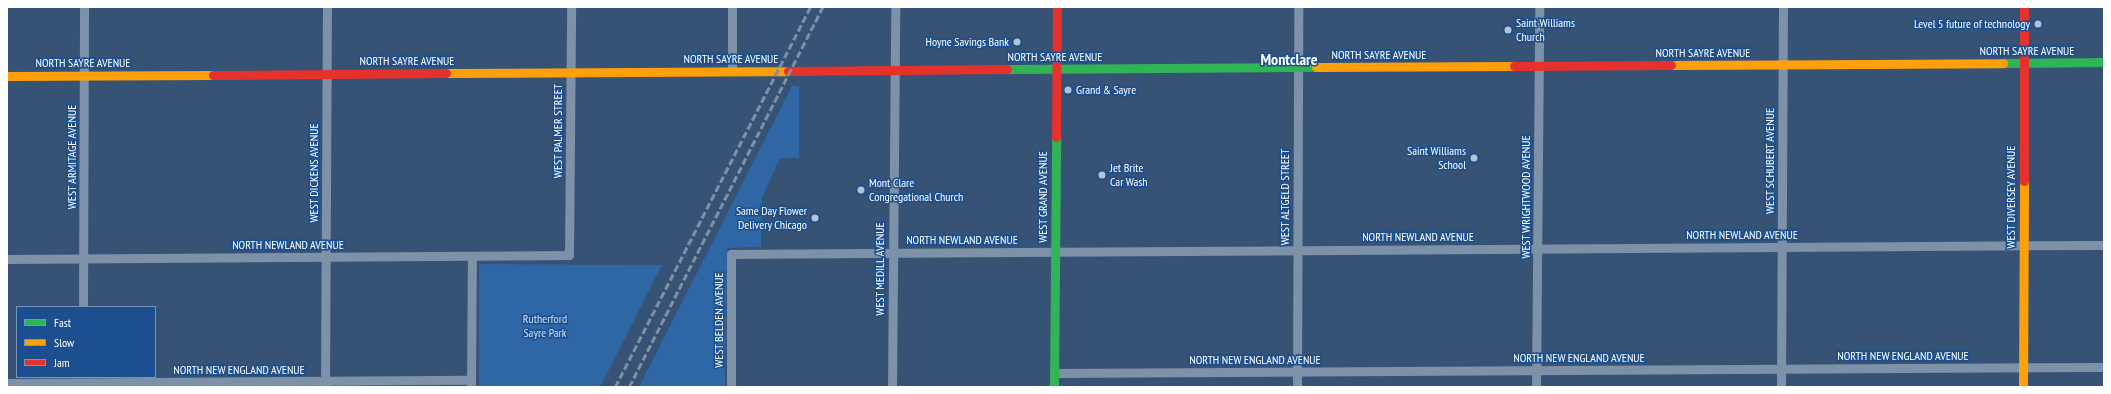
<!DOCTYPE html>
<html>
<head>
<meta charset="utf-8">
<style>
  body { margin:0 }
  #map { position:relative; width:2111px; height:394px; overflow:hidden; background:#365274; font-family:"PT Sans Narrow",sans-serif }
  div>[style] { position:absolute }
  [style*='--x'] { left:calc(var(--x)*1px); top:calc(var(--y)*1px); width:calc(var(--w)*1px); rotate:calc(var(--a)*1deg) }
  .green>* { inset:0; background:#2f66a5 }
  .street>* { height:9px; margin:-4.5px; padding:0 4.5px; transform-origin:4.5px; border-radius:4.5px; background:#7d92a8 }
  .fast>* { height:9px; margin:-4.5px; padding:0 4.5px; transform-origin:4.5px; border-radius:4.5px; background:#30b455 }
  .slow>* { height:9px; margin:-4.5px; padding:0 4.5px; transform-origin:4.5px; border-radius:4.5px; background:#ff9f0a }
  .jam>* { height:9px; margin:-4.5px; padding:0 4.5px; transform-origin:4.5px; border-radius:4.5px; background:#e5322d }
  .rail>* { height:2.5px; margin-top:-1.25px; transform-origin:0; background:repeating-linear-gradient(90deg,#7e92a7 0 7px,transparent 0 10px) }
  .dots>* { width:11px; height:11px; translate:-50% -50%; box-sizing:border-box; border:2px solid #1b4f8f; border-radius:50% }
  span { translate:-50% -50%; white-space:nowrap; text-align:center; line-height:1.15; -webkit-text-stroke:3px #1b4f8f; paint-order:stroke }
  .poi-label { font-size:12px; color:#fff }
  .left { translate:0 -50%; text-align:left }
  .right { translate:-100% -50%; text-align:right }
  .street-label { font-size:12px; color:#fff }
  .park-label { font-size:12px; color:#cfe3fa }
  .district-label { font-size:16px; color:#fff; font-weight:700 }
  .frame { position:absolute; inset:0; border:8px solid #fff; pointer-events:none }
  .legend { position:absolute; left:16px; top:306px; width:140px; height:72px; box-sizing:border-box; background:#1b4f8f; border:1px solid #7695bc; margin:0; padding:5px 7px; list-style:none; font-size:12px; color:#fff }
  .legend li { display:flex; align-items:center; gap:8px; height:20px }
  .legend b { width:20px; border:1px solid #7695bc }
</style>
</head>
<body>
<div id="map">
  <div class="green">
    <i style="clip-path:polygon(792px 86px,799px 86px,799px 158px,780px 158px,762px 197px,761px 247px,727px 248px,725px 387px,639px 387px)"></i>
    <i style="clip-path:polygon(479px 264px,646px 265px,662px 265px,600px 387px,479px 387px)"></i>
  </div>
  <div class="street">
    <i style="--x:732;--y:71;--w:64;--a:-90"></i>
    <i style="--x:7;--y:259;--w:562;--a:-0.41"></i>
    <i style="--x:569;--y:255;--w:248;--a:-89.5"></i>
    <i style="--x:83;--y:307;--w:300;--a:-89.8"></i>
    <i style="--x:1054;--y:373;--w:1050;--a:-0.33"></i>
    <i style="--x:7;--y:383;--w:464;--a:-0.4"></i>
    <i style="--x:325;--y:386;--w:379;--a:-89.7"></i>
    <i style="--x:471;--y:387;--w:131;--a:-89.6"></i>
    <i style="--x:731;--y:387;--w:133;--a:-90"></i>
    <i style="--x:731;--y:254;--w:1373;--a:-0.38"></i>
    <i style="--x:892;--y:387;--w:380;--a:-89.5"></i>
    <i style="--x:1297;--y:387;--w:380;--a:-89.8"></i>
    <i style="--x:1536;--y:387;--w:380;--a:-89.5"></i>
    <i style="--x:1781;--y:387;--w:380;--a:-89.7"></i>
  </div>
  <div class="fast">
    <i style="--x:2003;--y:63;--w:101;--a:-0.6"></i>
    <i style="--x:1007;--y:69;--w:309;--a:-0.4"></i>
    <i style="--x:1054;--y:387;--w:250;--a:-89.5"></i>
  </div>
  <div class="slow">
    <i style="--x:1671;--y:65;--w:332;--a:-0.3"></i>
    <i style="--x:1316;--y:67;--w:198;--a:-0.3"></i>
    <i style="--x:446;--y:73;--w:342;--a:-0.3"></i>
    <i style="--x:7;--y:76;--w:206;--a:-0.3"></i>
    <i style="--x:2023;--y:387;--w:206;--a:-89.7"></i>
  </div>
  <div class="jam">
    <i style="--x:1514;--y:66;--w:157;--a:-0.4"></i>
    <i style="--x:788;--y:71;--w:219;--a:-0.5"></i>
    <i style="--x:213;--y:75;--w:233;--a:-0.5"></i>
    <i style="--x:1056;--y:137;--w:130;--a:-89.6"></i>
    <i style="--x:2024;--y:181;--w:174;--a:-90"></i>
  </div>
  <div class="rail">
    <i style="--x:615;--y:387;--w:427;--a:-62.8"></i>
    <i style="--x:629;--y:387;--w:427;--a:-63"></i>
  </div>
  <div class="dots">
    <i style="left:2038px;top:24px;background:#b9c2ce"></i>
    <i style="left:1508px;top:30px;background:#b9c2ce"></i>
    <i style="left:1017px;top:42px;background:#b9c2ce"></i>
    <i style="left:1068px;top:90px;background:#b9c2ce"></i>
    <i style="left:1474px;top:158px;background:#b9c2ce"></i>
    <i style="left:1102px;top:175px;background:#b9c2ce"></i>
    <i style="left:861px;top:190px;background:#b9c2ce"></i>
    <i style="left:815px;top:218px;background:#b9c2ce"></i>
  </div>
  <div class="poi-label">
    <span class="left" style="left:1516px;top:30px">Saint Williams<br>Church</span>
    <span class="right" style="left:2030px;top:24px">Level 5 future of technology</span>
    <span class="right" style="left:1009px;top:42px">Hoyne Savings Bank</span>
    <span class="left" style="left:1076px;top:90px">Grand &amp; Sayre</span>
    <span class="right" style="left:1466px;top:158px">Saint Williams<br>School</span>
    <span class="left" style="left:1110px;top:175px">Jet Brite<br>Car Wash</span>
    <span class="left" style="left:869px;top:190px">Mont Clare<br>Congregational Church</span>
    <span class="right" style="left:807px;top:218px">Same Day Flower<br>Delivery Chicago</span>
  </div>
  <div class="street-label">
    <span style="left:2027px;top:51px">NORTH SAYRE AVENUE</span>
    <span style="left:1703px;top:53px">NORTH SAYRE AVENUE</span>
    <span style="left:1379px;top:55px">NORTH SAYRE AVENUE</span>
    <span style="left:1055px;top:57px">NORTH SAYRE AVENUE</span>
    <span style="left:731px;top:59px">NORTH SAYRE AVENUE</span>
    <span style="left:407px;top:61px">NORTH SAYRE AVENUE</span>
    <span style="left:83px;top:63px">NORTH SAYRE AVENUE</span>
    <span style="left:558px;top:131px;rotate:-90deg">WEST PALMER STREET</span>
    <span style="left:72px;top:157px;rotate:-90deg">WEST ARMITAGE AVENUE</span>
    <span style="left:1770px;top:161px;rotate:-90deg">WEST SCHUBERT AVENUE</span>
    <span style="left:314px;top:173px;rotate:-90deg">WEST DICKENS AVENUE</span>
    <span style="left:1043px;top:197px;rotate:-90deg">WEST GRAND AVENUE</span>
    <span style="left:1285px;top:197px;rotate:-90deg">WEST ALTGELD STREET</span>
    <span style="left:1526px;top:197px;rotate:-90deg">WEST WRIGHTWOOD AVENUE</span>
    <span style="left:2011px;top:197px;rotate:-90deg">WEST DIVERSEY AVENUE</span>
    <span style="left:1742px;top:235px">NORTH NEWLAND AVENUE</span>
    <span style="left:1418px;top:237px">NORTH NEWLAND AVENUE</span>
    <span style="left:962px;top:240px">NORTH NEWLAND AVENUE</span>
    <span style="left:288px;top:245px">NORTH NEWLAND AVENUE</span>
    <span style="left:880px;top:269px;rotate:-90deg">WEST MEDILL AVENUE</span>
    <span style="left:719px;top:320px;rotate:-90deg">WEST BELDEN AVENUE</span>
    <span style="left:1903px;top:356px">NORTH NEW ENGLAND AVENUE</span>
    <span style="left:1579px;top:358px">NORTH NEW ENGLAND AVENUE</span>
    <span style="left:1255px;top:360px">NORTH NEW ENGLAND AVENUE</span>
    <span style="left:239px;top:370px">NORTH NEW ENGLAND AVENUE</span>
  </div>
  <div class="park-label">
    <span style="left:545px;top:326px">Rutherford<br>Sayre Park</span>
  </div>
  <div class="district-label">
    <span style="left:1289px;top:59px">Montclare</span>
  </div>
  <div class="frame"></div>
  <ul class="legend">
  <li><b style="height:5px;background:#30b455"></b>Fast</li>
  <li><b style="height:5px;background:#ff9f0a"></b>Slow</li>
  <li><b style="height:5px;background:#e5322d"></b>Jam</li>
  </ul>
</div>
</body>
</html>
